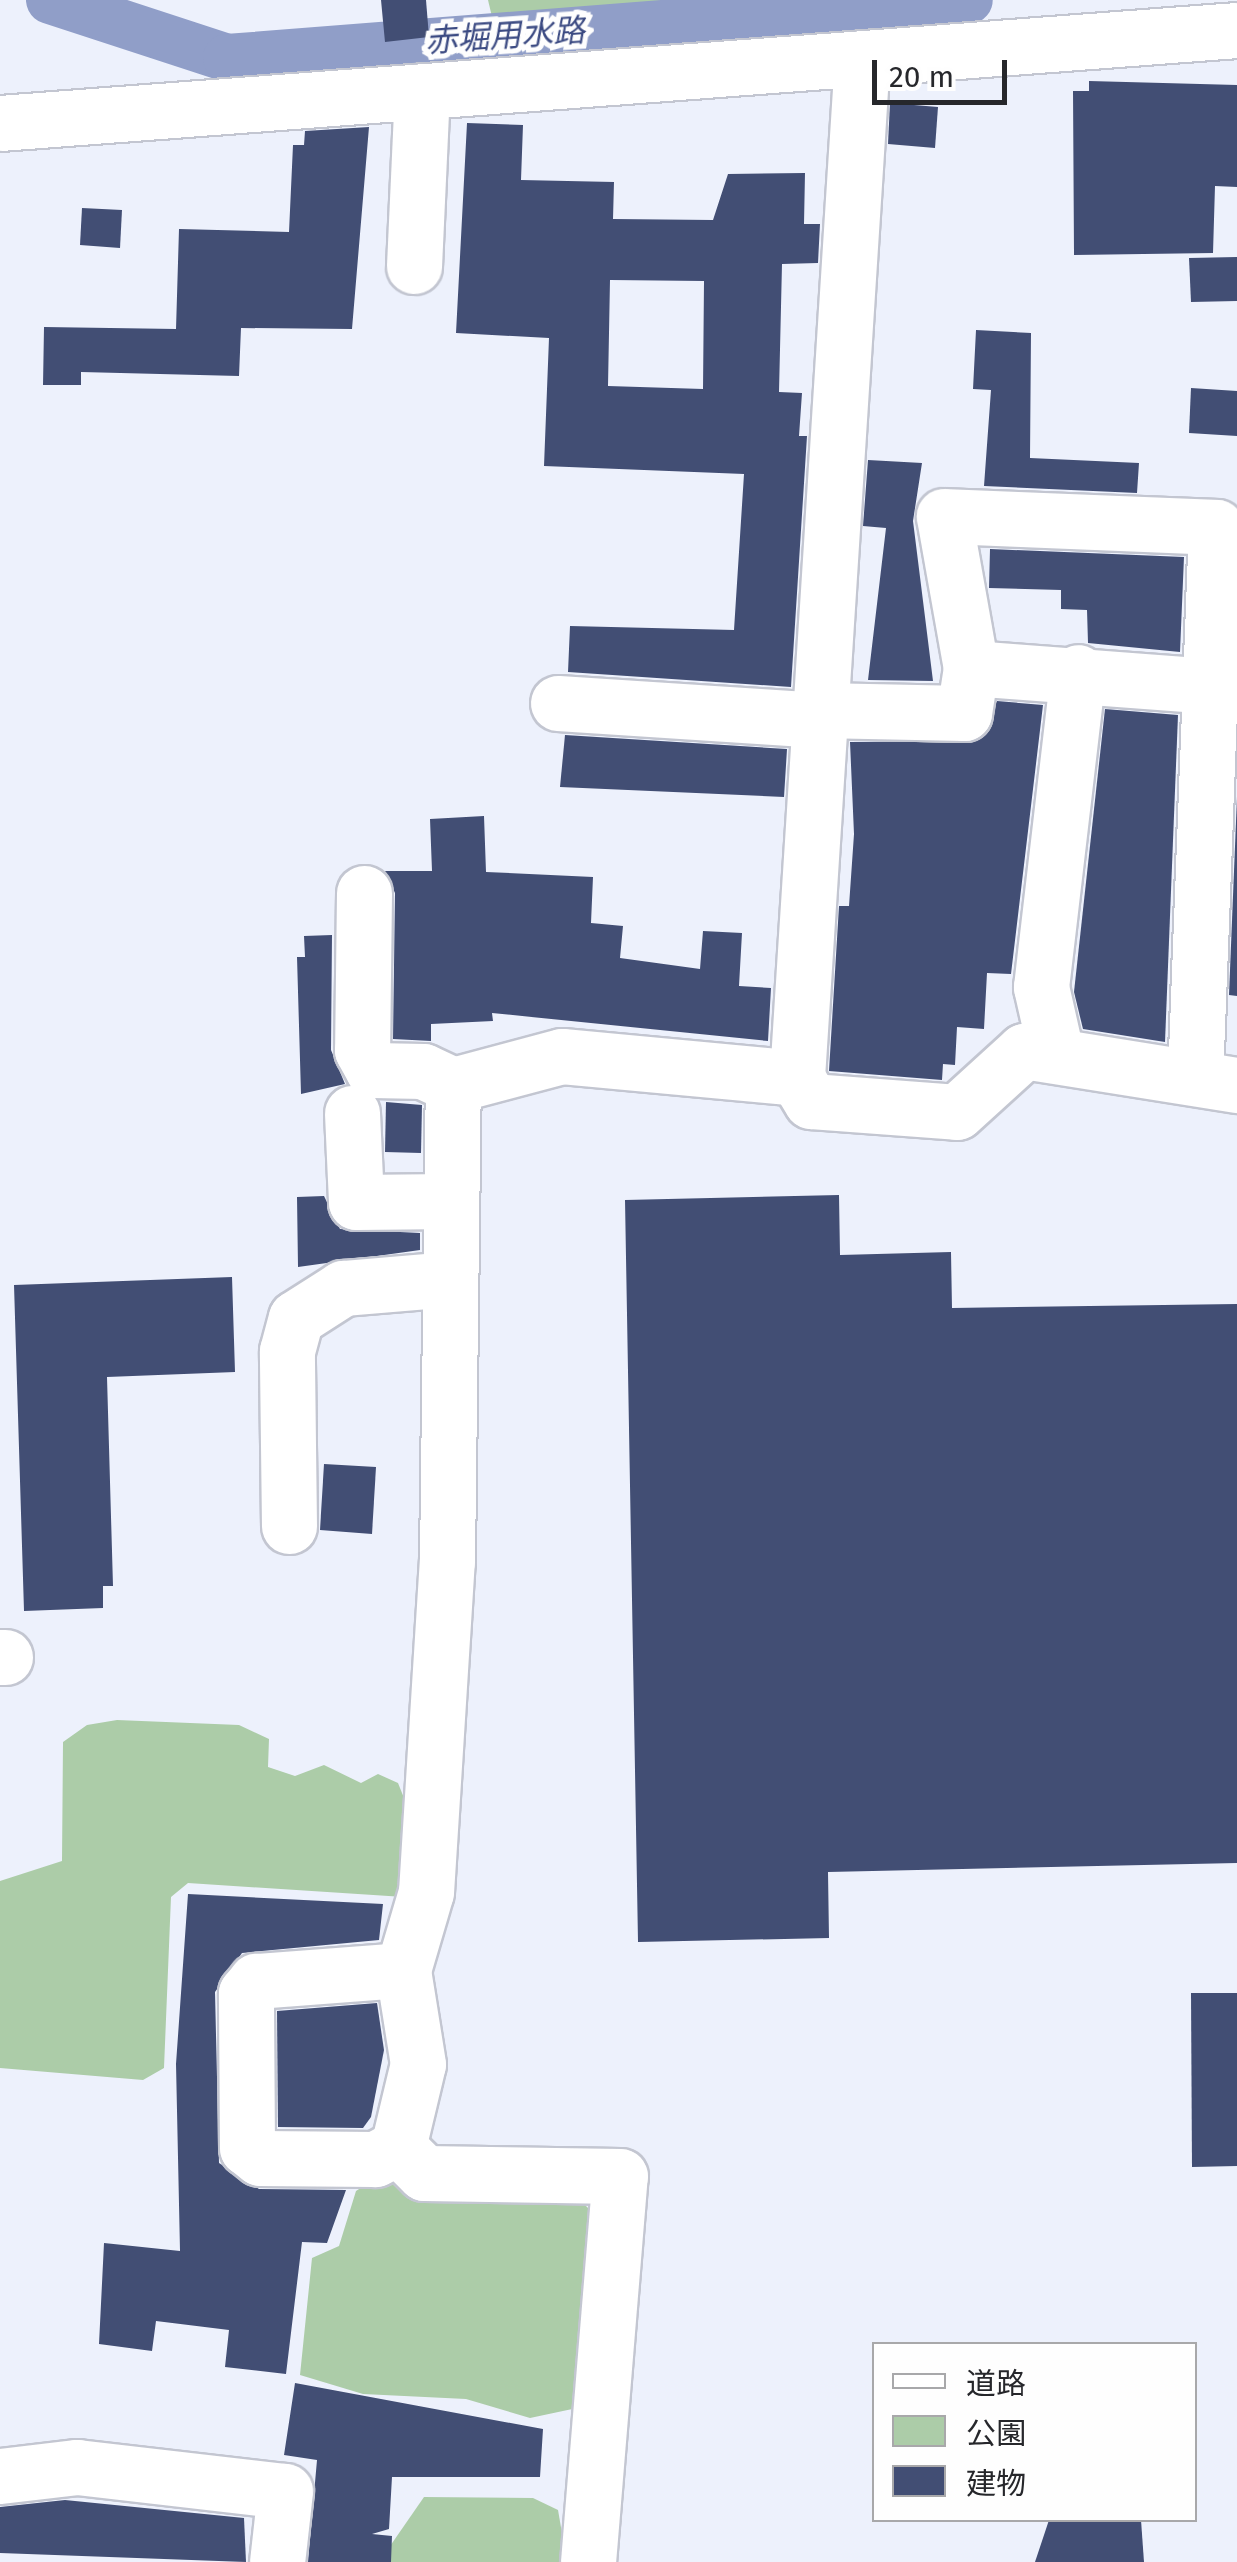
<!DOCTYPE html>
<html>
<head>
<meta charset="utf-8">
<style>
  body { margin:0 }
  #map { position:relative; width:1237px; height:2562px; overflow:hidden; background:#edf1fc; font-family:"Fira Sans","Noto Sans JP",sans-serif }
  div>[style] { position:absolute }
  [style*='--x'] { left:calc(var(--x)*1px); top:calc(var(--y)*1px); width:calc(var(--w)*1px); rotate:calc(var(--a)*1deg) }
  .green>* { inset:0; background:#accca8 }
  .canal>* { height:48px; margin:-24px; padding:0 24px; transform-origin:24px; border-radius:24px; background:#909ec8 }
  .building>* { inset:0; background:#424e74 }
  .roads { filter:drop-shadow(2px 0 #c3c6d1) drop-shadow(-2px 0 #c3c6d1) drop-shadow(0 2px #c3c6d1) drop-shadow(0 -2px #c3c6d1) }
  .minor>* { height:55px; margin:-27.5px; padding:0 27.5px; transform-origin:27.5px; border-radius:27.5px; background:#fff }
  span { translate:-50% -50%; white-space:nowrap; text-align:center; line-height:1.15; -webkit-text-stroke:10px #fefefe; paint-order:stroke }
  .water-label { font-size:32px; color:#3b4a82; font-style:italic }
  .legend { position:absolute; left:872px; top:2342px; width:325px; height:180px; box-sizing:border-box; background:#fefefe; border:2px solid #a8a8aa; margin:0; padding:12px 18px; list-style:none; font-size:30px; color:#26272b }
  .legend li { display:flex; align-items:center; gap:20px; height:50px }
  .legend b { width:50px; border:2px solid #a8a8aa }
  .scale { position:absolute; left:872px; top:60px; width:135px; height:45px; box-sizing:border-box; border:5px solid #26272b; border-top:0; padding-left:12px; font-size:30px; line-height:35px; white-space:nowrap; color:#26272b; -webkit-text-stroke:8px #fefefe; paint-order:stroke }
</style>
</head>
<body>
<div id="map">
  <div class="green">
    <i style="clip-path:polygon(488px 0,882px 0,493px 21px)"></i>
    <i style="clip-path:polygon(117px 1720px,239px 1725px,269px 1739px,268px 1767px,295px 1776px,324px 1765px,361px 1783px,378px 1774px,398px 1783px,406px 1803px,404px 1897px,188px 1883px,171px 1897px,164px 2068px,143px 2080px,0 2068px,0 1881px,62px 1861px,63px 1742px,87px 1725px)"></i>
    <i style="clip-path:polygon(379px 2176px,414px 2189px,577px 2197px,595px 2215px,577px 2408px,530px 2418px,466px 2399px,363px 2394px,300px 2375px,312px 2258px,339px 2246px,356px 2191px)"></i>
    <i style="clip-path:polygon(424px 2497px,533px 2498px,558px 2510px,567px 2562px,379px 2562px)"></i>
  </div>
  <div class="canal">
    <i style="--x:50;--y:0;--w:186;--a:18.1"></i>
    <i style="--x:227;--y:58;--w:744;--a:-4.47"></i>
  </div>
  <div class="building">
    <i style="clip-path:polygon(381px 0,426px 0,429px 37px,385px 42px)"></i>
    <i style="clip-path:polygon(1089px 81px,1237px 85px,1237px 187px,1215px 186px,1213px 253px,1074px 255px,1073px 91px,1089px 91px)"></i>
    <i style="clip-path:polygon(890px 103px,938px 107px,935px 148px,888px 144px)"></i>
    <i style="clip-path:polygon(evenodd,467px 123px,523px 125px,521px 180px,614px 182px,613px 219px,713px 220px,728px 174px,805px 173px,804px 224px,820px 224px,818px 263px,782px 264px,779px 392px,802px 393px,799px 436px,807px 436px,791px 687px,568px 672px,570px 626px,734px 630px,744px 474px,544px 466px,549px 338px,456px 333px,467px 123px,610px 280px,704px 281px,703px 389px,608px 386px,610px 280px)"></i>
    <i style="clip-path:polygon(369px 127px,352px 329px,241px 328px,239px 376px,81px 372px,81px 385px,43px 385px,44px 327px,176px 329px,179px 229px,289px 232px,293px 145px,304px 145px,305px 131px)"></i>
    <i style="clip-path:polygon(82px 208px,122px 210px,120px 248px,80px 245px)"></i>
    <i style="clip-path:polygon(1237px 257px,1237px 301px,1191px 302px,1189px 258px)"></i>
    <i style="clip-path:polygon(976px 330px,1031px 333px,1030px 458px,1139px 463px,1137px 493px,984px 486px,991px 390px,973px 389px)"></i>
    <i style="clip-path:polygon(1191px 388px,1237px 391px,1237px 436px,1189px 433px)"></i>
    <i style="clip-path:polygon(868px 460px,922px 463px,913px 521px,933px 681px,868px 680px,886px 528px,863px 526px)"></i>
    <i style="clip-path:polygon(990px 549px,1184px 557px,1180px 652px,1088px 643px,1087px 610px,1061px 609px,1061px 590px,989px 588px)"></i>
    <i style="clip-path:polygon(997px 701px,1043px 705px,1011px 974px,987px 973px,984px 1029px,957px 1027px,955px 1065px,943px 1064px,942px 1080px,829px 1071px,839px 906px,849px 906px,854px 834px,850px 742px,977px 741px)"></i>
    <i style="clip-path:polygon(1105px 709px,1178px 715px,1165px 1042px,1083px 1029px,1074px 992px)"></i>
    <i style="clip-path:polygon(565px 735px,787px 749px,784px 797px,560px 787px)"></i>
    <i style="clip-path:polygon(1237px 797px,1237px 996px,1229px 995px)"></i>
    <i style="clip-path:polygon(484px 816px,486px 872px,593px 877px,591px 923px,623px 926px,620px 958px,700px 969px,703px 931px,742px 933px,739px 986px,771px 988px,768px 1041px,492px 1013px,493px 1021px,431px 1024px,431px 1041px,393px 1039px,395px 893px,385px 871px,432px 871px,430px 819px)"></i>
    <i style="clip-path:polygon(332px 935px,331px 1050px,345px 1084px,301px 1094px,297px 957px,305px 957px,304px 936px)"></i>
    <i style="clip-path:polygon(386px 1102px,422px 1105px,421px 1153px,385px 1152px)"></i>
    <i style="clip-path:polygon(839px 1195px,840px 1255px,951px 1252px,952px 1308px,1237px 1304px,1237px 1863px,828px 1872px,829px 1938px,638px 1942px,625px 1200px)"></i>
    <i style="clip-path:polygon(324px 1196px,340px 1229px,420px 1233px,420px 1250px,298px 1267px,297px 1197px)"></i>
    <i style="clip-path:polygon(232px 1277px,235px 1372px,107px 1377px,113px 1586px,103px 1586px,103px 1608px,24px 1611px,14px 1285px)"></i>
    <i style="clip-path:polygon(324px 1464px,376px 1467px,372px 1534px,320px 1530px)"></i>
    <i style="clip-path:polygon(188px 1894px,383px 1904px,379px 1940px,242px 1953px,215px 1992px,219px 2163px,259px 2189px,346px 2190px,327px 2243px,302px 2242px,286px 2374px,225px 2367px,229px 2330px,156px 2321px,152px 2351px,99px 2344px,104px 2243px,180px 2251px,176px 2064px)"></i>
    <i style="clip-path:polygon(1191px 1993px,1237px 1993px,1237px 2166px,1192px 2167px)"></i>
    <i style="clip-path:polygon(377px 2003px,384px 2050px,371px 2117px,363px 2128px,278px 2127px,277px 2011px)"></i>
    <i style="clip-path:polygon(295px 2383px,543px 2429px,540px 2477px,392px 2477px,389px 2529px,372px 2534px,392px 2536px,391px 2562px,308px 2562px,317px 2460px,284px 2455px)"></i>
    <i style="clip-path:polygon(65px 2500px,244px 2518px,246px 2562px,0 2553px,0 2507px)"></i>
    <i style="clip-path:polygon(1049px 2520px,1141px 2520px,1144px 2562px,1035px 2562px)"></i>
  </div>
  <div class="roads">
    <div class="minor">
      <i style="--x:862;--y:58;--w:1022;--a:93.65"></i>
      <i style="--x:797;--y:1078;--w:27;--a:59"></i>
      <i style="--x:811;--y:1101;--w:146;--a:4.3"></i>
      <i style="--x:957;--y:1112;--w:91;--a:-42.3"></i>
      <i style="--x:1024;--y:1051;--w:216;--a:9.1"></i>
      <i style="--x:0;--y:123;--w:1240;--a:-4.3"></i>
      <i style="--x:414;--y:266;--w:175;--a:-87.4"></i>
      <i style="--x:971;--y:668;--w:154;--a:-100.1"></i>
      <i style="--x:944;--y:516;--w:272;--a:2.3"></i>
      <i style="--x:1216;--y:527;--w:551;--a:92.18"></i>
      <i style="--x:558;--y:703;--w:263;--a:3.7"></i>
      <i style="--x:820;--y:710;--w:144;--a:1.2"></i>
      <i style="--x:964;--y:713;--w:46;--a:-81.2"></i>
      <i style="--x:971;--y:668;--w:239;--a:4.3"></i>
      <i style="--x:364;--y:893;--w:157;--a:90.7"></i>
      <i style="--x:362;--y:1050;--w:23;--a:61"></i>
      <i style="--x:373;--y:1070;--w:50;--a:1.1"></i>
      <i style="--x:423;--y:1071;--w:33;--a:25"></i>
      <i style="--x:1056;--y:1053;--w:68;--a:-102.8"></i>
      <i style="--x:1041;--y:987;--w:317;--a:-83.3"></i>
      <i style="--x:352;--y:1113;--w:89;--a:87.4"></i>
      <i style="--x:356;--y:1202;--w:95;--a:-0.6"></i>
      <i style="--x:289;--y:1526;--w:175;--a:-90.7"></i>
      <i style="--x:287;--y:1351;--w:34;--a:-75"></i>
      <i style="--x:296;--y:1318;--w:56;--a:-32.6"></i>
      <i style="--x:343;--y:1288;--w:107;--a:-4.8"></i>
      <i style="--x:0;--y:1657;--w:5;--a:0"></i>
      <i style="--x:398;--y:2147;--w:26;--a:152"></i>
      <i style="--x:375;--y:2159;--w:115;--a:-179.5"></i>
      <i style="--x:260;--y:2158;--w:16;--a:-142"></i>
      <i style="--x:247;--y:2148;--w:155;--a:-90.4"></i>
      <i style="--x:246;--y:1993;--w:16;--a:-50"></i>
      <i style="--x:256;--y:1981;--w:147;--a:-4.3"></i>
      <i style="--x:0;--y:2476;--w:78;--a:-6.7"></i>
      <i style="--x:77;--y:2467;--w:209;--a:6.6"></i>
      <i style="--x:285;--y:2491;--w:71;--a:96.4"></i>
      <i style="--x:588;--y:2562;--w:387;--a:-85.3"></i>
      <i style="--x:620;--y:2176;--w:196;--a:-179.1"></i>
      <i style="--x:424;--y:2173;--w:37;--a:-135"></i>
      <i style="--x:398;--y:2147;--w:85;--a:-76.5"></i>
      <i style="--x:418;--y:2064;--w:95;--a:-99.1"></i>
      <i style="--x:403;--y:1970;--w:81;--a:-73.6"></i>
      <i style="--x:426;--y:1892;--w:332;--a:-86.4"></i>
      <i style="--x:447;--y:1561;--w:476;--a:-89.3"></i>
      <i style="--x:453;--y:1085;--w:113;--a:-14.9"></i>
      <i style="--x:562;--y:1056;--w:236;--a:5.3"></i>
    </div>
  </div>
  <div class="water-label">
    <span style="left:505px;top:36px;rotate:-4deg">赤堀用水路</span>
  </div>
  <ul class="legend">
  <li><b style="height:12px;background:#fff"></b>道路</li>
  <li><b style="height:28px;background:#accca8"></b>公園</li>
  <li><b style="height:28px;background:#424e74"></b>建物</li>
  </ul>
  <div class="scale">20 m</div>
</div>
</body>
</html>
